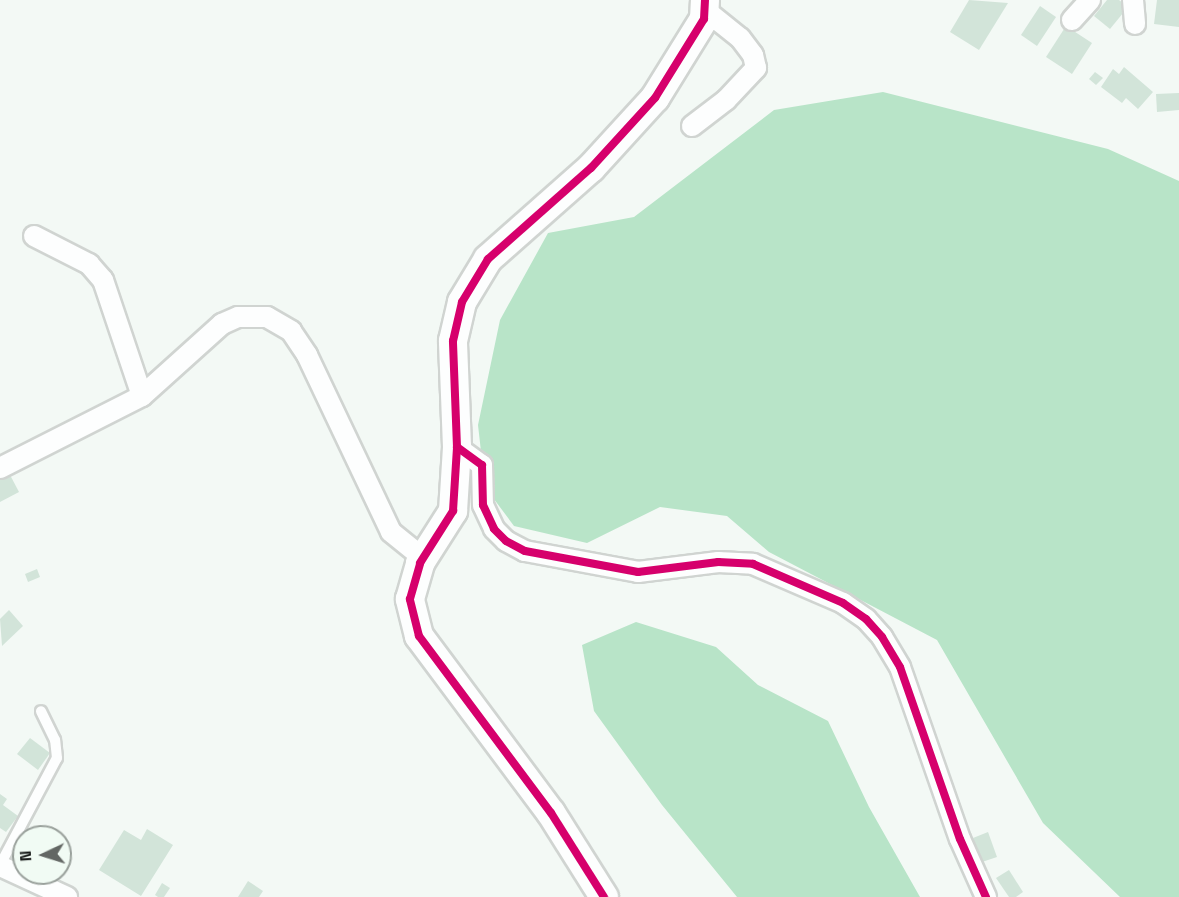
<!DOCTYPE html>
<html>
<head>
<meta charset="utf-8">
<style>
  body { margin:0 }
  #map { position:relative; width:1179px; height:897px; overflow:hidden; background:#f3f9f5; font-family:"Space Grotesk",sans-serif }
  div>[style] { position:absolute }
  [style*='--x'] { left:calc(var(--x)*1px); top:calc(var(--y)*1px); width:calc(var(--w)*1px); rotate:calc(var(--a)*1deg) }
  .forest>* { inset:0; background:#b8e4c8 }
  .building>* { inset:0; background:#d2e4d9 }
  .roads { filter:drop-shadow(2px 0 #d0d4d1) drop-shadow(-2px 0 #d0d4d1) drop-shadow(0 2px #d0d4d1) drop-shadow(0 -2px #d0d4d1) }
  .lane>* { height:10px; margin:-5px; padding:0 5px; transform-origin:5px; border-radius:5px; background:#fdfefe }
  .street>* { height:20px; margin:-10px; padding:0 10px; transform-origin:10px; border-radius:10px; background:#fdfefe }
  .secondary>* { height:28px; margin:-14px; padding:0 14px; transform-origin:14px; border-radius:14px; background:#fdfefe }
  .cycleway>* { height:8px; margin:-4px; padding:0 4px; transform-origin:4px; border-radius:4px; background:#d6006c }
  span { translate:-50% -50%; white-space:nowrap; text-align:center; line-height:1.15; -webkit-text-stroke:6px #f1fbf4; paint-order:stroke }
  .north { position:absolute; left:12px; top:825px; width:60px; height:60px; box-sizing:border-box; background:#f1fbf4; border:2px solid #99a09b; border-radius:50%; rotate:266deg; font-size:16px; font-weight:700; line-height:24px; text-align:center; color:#151816 }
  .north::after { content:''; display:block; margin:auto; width:21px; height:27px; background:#636764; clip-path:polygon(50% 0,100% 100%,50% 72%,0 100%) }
</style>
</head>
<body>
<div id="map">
  <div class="forest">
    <i style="clip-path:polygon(883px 92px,1108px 149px,1179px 181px,1179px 897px,1120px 897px,1043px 823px,937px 640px,769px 552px,727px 516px,660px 507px,587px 543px,514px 526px,485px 487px,478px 425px,500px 320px,548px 233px,634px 217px,774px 110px)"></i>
    <i style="clip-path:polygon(636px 622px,716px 647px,758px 685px,828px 721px,869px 807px,920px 897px,737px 897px,662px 805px,594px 711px,582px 645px)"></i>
  </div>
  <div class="building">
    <i style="clip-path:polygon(969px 0,1008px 3px,979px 50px,950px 32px)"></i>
    <i style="clip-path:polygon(1107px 0,1119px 0,1128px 7px,1110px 29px,1094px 16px)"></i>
    <i style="clip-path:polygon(1157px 0,1179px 0,1179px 27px,1154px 24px)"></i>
    <i style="clip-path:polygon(1040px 6px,1056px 17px,1037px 46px,1021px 35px)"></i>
    <i style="clip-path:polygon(1066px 26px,1092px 43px,1072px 74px,1046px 57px)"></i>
    <i style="clip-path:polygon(1124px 67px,1153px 92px,1138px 109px,1126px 98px,1122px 103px,1101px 87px,1113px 69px,1119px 74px)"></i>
    <i style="clip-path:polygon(1095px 72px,1103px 78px,1096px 85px,1089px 79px)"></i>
    <i style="clip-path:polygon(1179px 93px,1179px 110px,1157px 112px,1156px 94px)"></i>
    <i style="clip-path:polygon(9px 473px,19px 492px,0 502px,0 477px)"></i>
    <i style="clip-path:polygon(37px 569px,40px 577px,28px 582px,25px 574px)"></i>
    <i style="clip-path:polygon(9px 610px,23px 626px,2px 646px,0 619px)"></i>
    <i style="clip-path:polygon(30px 738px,50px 753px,38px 770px,17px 754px)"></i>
    <i style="clip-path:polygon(0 794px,7px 799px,3px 805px,18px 816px,6px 832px,0 828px)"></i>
    <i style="clip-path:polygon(147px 829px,173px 845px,141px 896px,99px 870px,124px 830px,141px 840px)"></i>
    <i style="clip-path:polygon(988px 832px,997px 857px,982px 862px,973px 838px)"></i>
    <i style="clip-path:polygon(1009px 870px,1023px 892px,1016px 897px,1009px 897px,996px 878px)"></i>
    <i style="clip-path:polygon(248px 881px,263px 891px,259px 897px,238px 897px)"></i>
    <i style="clip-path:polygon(162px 883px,170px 888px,164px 897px,158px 897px,155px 895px)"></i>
  </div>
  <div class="roads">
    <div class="lane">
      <i style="--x:0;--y:865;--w:121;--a:-62"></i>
      <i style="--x:57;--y:758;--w:18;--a:-96"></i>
      <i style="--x:55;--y:740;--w:32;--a:-116"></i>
    </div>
    <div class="street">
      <i style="--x:1133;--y:0;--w:24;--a:85"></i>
      <i style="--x:1072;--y:20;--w:27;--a:-48"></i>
      <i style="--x:692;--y:126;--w:43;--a:-37.4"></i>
      <i style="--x:726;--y:100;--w:44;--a:-46.8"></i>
      <i style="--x:756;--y:68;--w:13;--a:-103"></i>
      <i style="--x:753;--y:55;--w:21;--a:-127"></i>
      <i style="--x:740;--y:38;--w:45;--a:-141.3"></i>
      <i style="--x:34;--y:236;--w:62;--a:27"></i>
      <i style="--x:89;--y:264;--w:21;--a:49"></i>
      <i style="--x:103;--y:280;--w:122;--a:71.4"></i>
      <i style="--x:457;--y:447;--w:31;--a:36"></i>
      <i style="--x:482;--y:465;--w:40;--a:88.6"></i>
      <i style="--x:483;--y:505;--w:26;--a:65"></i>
      <i style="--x:494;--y:529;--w:17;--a:45"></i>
      <i style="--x:506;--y:541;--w:21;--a:28"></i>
      <i style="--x:525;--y:551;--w:115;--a:10.5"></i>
      <i style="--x:638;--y:572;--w:81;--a:-7.1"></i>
      <i style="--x:718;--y:562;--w:35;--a:3"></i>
      <i style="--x:753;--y:564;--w:98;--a:23.4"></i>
      <i style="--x:843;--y:603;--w:28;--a:35"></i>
      <i style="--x:866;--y:619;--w:24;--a:48"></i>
      <i style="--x:882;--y:637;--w:35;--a:59"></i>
      <i style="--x:900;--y:667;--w:182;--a:70.8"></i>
      <i style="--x:960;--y:839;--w:64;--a:65.9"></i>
      <i style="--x:0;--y:468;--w:159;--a:-26.9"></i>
      <i style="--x:142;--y:396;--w:108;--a:-42"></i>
      <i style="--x:222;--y:324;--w:17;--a:-24"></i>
      <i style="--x:238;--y:317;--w:29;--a:0"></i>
      <i style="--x:267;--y:317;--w:28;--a:30"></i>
      <i style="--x:291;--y:331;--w:29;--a:56"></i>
      <i style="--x:307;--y:355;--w:196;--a:64.6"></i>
      <i style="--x:391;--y:532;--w:41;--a:39.1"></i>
      <i style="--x:0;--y:866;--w:74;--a:24.8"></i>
    </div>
    <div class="secondary">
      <i style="--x:604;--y:897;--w:99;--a:-122.2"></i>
      <i style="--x:551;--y:813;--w:221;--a:-126.7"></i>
      <i style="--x:419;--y:636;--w:38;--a:-104"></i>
      <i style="--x:410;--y:599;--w:37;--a:-74"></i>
      <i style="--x:420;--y:563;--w:62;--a:-57.6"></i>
      <i style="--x:453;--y:511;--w:64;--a:-86.4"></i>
      <i style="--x:457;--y:447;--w:106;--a:-92.2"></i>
      <i style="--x:453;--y:341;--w:40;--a:-77"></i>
      <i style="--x:462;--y:302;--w:50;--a:-58.8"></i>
      <i style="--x:488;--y:259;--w:137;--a:-41.5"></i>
      <i style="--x:591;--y:168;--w:95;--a:-47.6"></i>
      <i style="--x:655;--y:98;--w:93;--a:-58.2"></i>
      <i style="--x:704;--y:19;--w:19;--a:-87"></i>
    </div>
  </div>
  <div class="cycleway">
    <i style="--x:457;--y:447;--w:31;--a:36"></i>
    <i style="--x:482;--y:465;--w:40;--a:88.6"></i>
    <i style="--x:483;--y:505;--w:26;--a:65"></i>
    <i style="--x:494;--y:529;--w:17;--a:45"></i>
    <i style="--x:506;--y:541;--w:21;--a:28"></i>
    <i style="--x:525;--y:551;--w:115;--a:10.5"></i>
    <i style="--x:638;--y:572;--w:81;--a:-7.1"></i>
    <i style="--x:718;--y:562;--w:35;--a:3"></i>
    <i style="--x:753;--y:564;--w:98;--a:23.4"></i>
    <i style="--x:843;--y:603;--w:28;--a:35"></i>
    <i style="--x:866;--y:619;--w:24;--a:48"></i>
    <i style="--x:882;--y:637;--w:35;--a:59"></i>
    <i style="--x:900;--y:667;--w:182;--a:70.8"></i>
    <i style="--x:960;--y:839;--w:64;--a:65.9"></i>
    <i style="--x:604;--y:897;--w:99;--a:-122.2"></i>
    <i style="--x:551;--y:813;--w:221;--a:-126.7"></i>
    <i style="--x:419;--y:636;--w:38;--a:-104"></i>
    <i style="--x:410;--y:599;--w:37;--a:-74"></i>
    <i style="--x:420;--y:563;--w:62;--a:-57.6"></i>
    <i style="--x:453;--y:511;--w:64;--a:-86.4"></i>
    <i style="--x:457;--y:447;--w:106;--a:-92.2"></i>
    <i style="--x:453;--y:341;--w:40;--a:-77"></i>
    <i style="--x:462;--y:302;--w:50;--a:-58.8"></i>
    <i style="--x:488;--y:259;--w:137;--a:-41.5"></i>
    <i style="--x:591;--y:168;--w:95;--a:-47.6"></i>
    <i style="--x:655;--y:98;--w:93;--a:-58.2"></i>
    <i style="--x:704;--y:19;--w:19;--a:-87"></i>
  </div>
  <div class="north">N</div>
</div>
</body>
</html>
